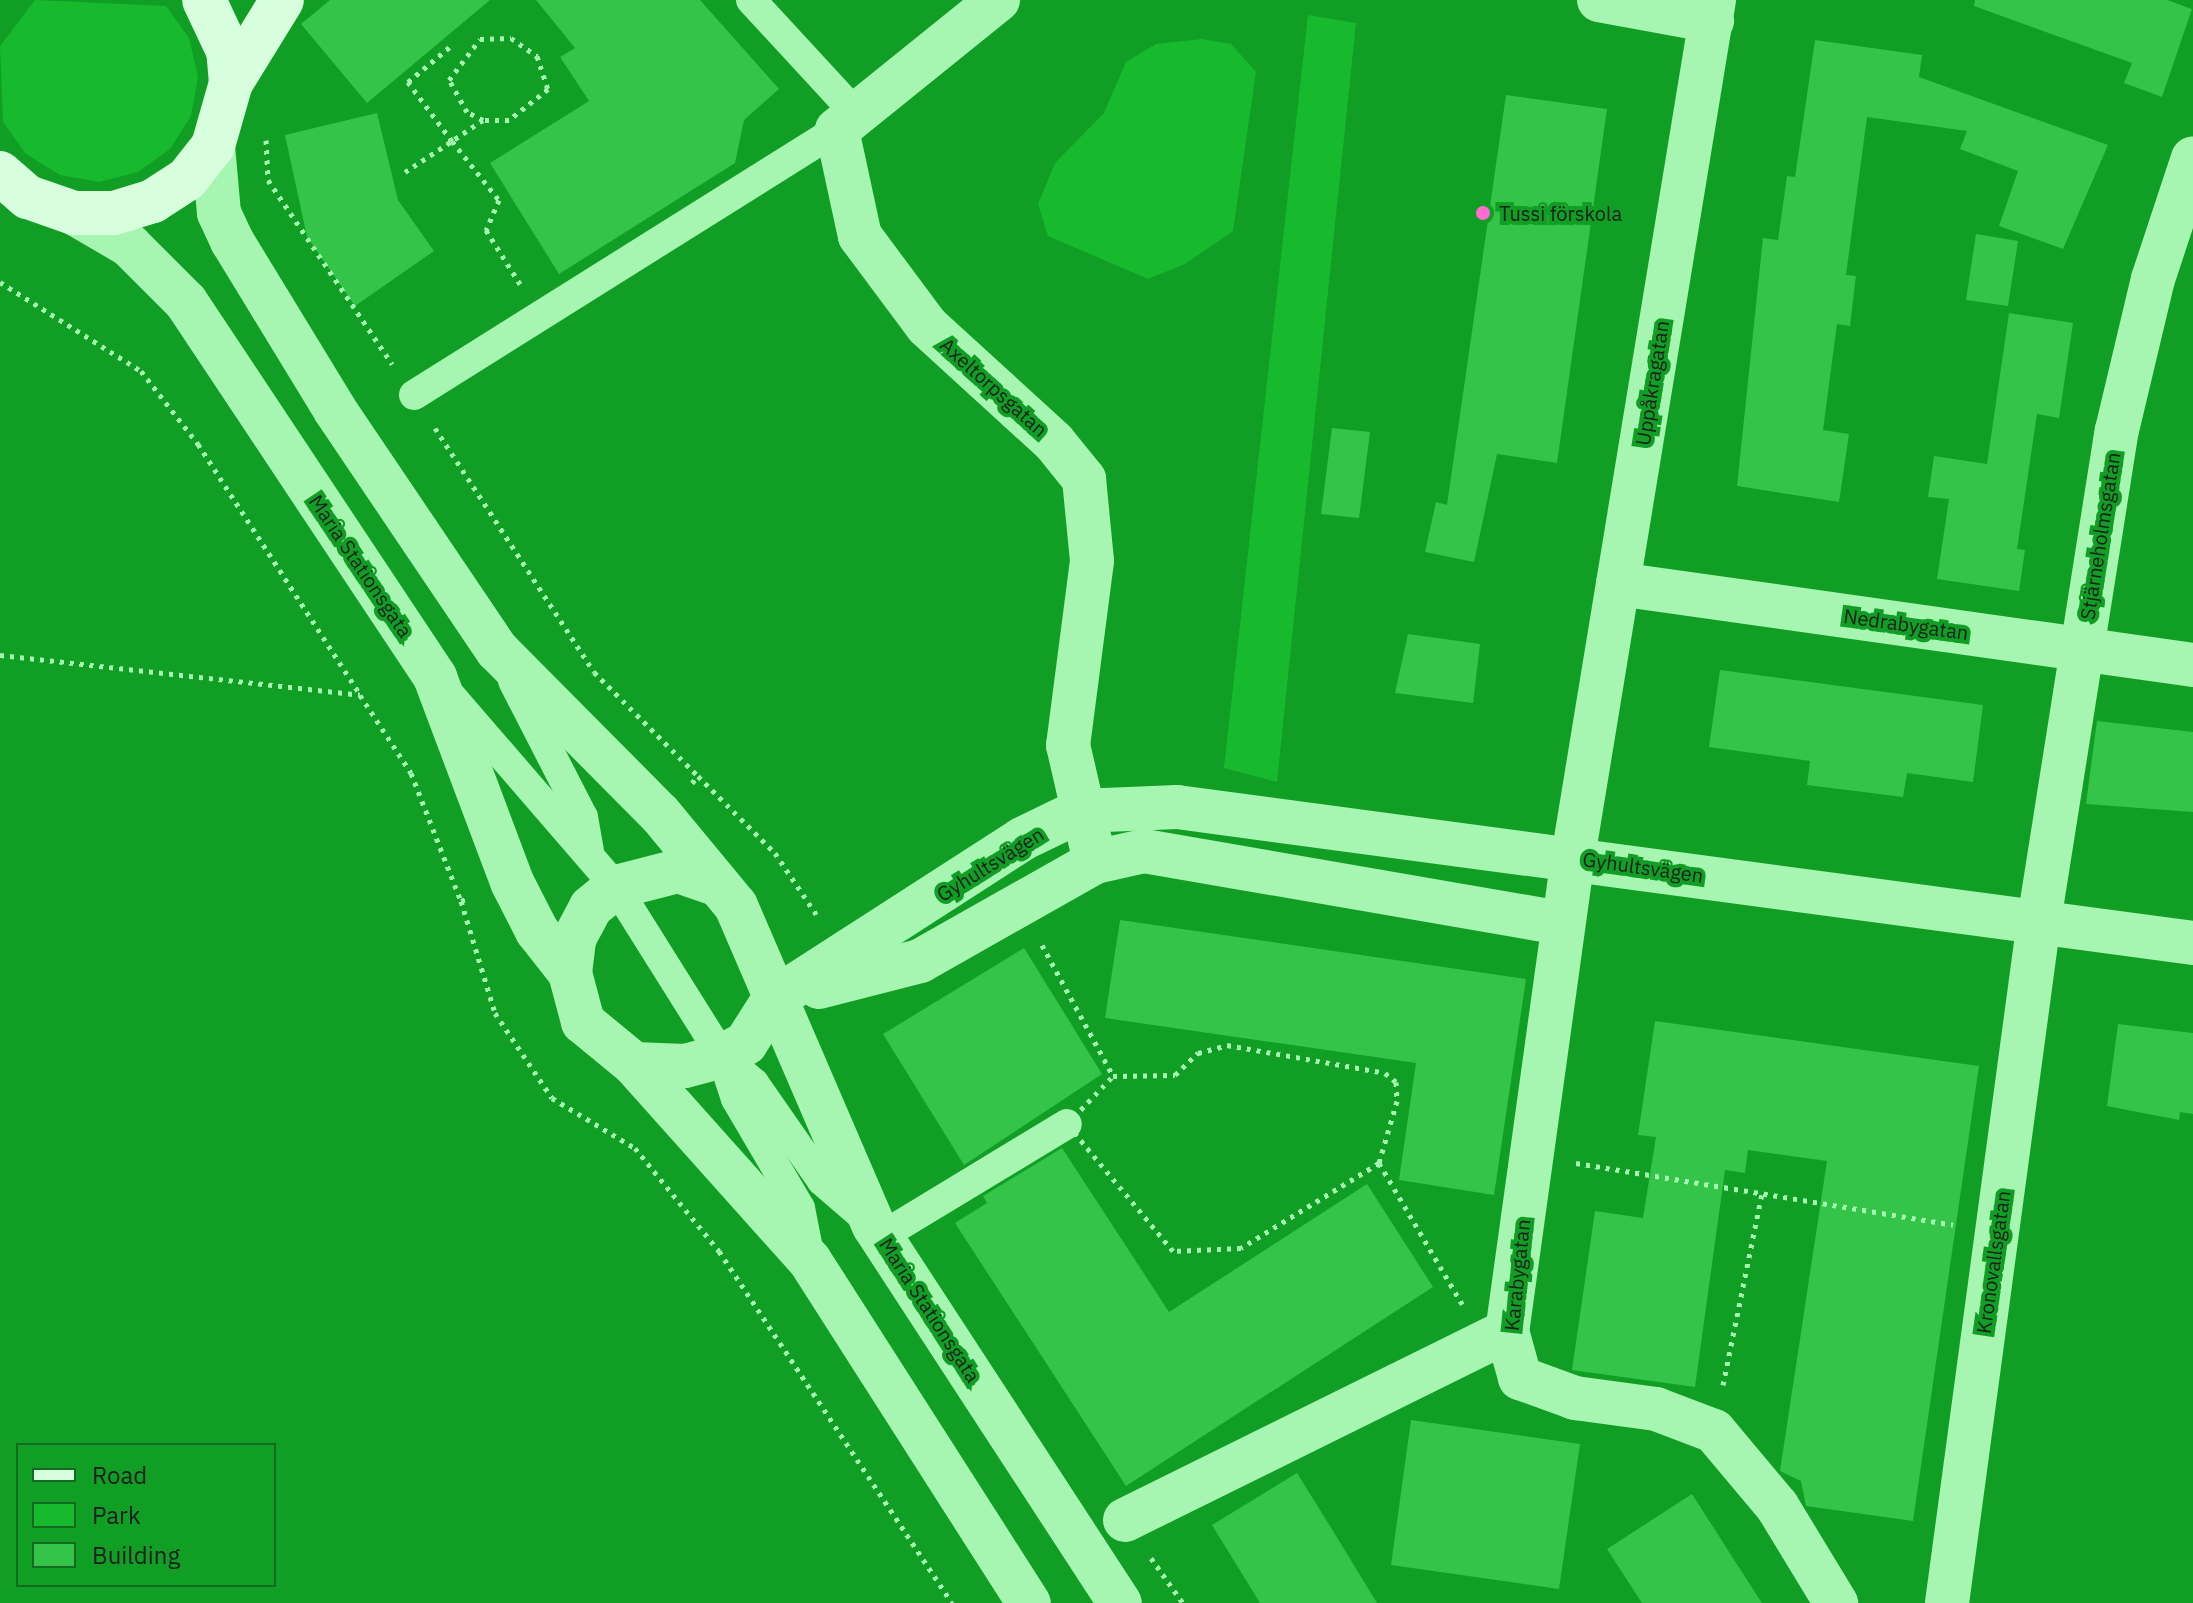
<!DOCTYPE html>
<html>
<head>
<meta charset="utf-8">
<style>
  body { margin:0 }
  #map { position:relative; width:2193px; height:1603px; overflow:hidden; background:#109e25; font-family:"IBM Plex Sans",sans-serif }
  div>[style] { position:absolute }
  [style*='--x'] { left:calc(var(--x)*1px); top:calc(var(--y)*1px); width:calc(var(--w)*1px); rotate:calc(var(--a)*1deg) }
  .green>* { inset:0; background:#17b92d }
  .building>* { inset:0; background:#34c448 }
  .path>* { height:5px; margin-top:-2.5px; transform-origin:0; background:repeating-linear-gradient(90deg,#a6f5b1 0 4px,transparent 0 10px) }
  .lane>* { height:30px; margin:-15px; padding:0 15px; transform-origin:15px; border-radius:15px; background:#a6f5b1 }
  .street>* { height:44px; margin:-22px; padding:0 22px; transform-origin:22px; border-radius:22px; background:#a6f5b1 }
  .secondary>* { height:44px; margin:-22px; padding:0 22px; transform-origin:22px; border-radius:22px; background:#d7fedd }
  .dots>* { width:22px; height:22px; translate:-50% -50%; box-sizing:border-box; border:4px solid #109e25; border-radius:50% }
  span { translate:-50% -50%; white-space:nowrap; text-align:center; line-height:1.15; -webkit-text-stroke:8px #109e25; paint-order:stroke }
  .poi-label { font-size:20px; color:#1d1d1d }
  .left { translate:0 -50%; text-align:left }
  .street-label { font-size:20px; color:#1d1d1d }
  .legend { position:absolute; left:16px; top:1443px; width:260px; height:144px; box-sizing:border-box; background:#109e25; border:2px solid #156a22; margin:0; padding:10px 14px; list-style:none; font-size:24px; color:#1d1d1d }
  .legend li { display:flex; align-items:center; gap:16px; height:40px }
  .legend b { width:40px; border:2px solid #156a22 }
</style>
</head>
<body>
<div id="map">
  <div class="green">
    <i style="clip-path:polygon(35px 0,166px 6px,189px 38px,198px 77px,191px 116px,170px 149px,138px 172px,99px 182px,60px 175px,26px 154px,3px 122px,0 46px)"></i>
    <i style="clip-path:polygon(1308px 15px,1356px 23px,1277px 782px,1224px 768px)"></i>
    <i style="clip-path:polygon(1202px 39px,1231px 44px,1256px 72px,1233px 231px,1185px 264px,1148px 279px,1048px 236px,1038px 204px,1055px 163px,1104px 113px,1126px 62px,1156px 44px)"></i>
  </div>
  <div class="building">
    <i style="clip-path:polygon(330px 0,490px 0,367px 103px,301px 24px)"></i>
    <i style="clip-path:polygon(536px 0,700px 0,779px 89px,744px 120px,735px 163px,559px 274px,490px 163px,589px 101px,560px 57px,575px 48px)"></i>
    <i style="clip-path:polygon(1975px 0,2167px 0,2192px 9px,2162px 97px,2124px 83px,2132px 63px,1974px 6px)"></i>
    <i style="clip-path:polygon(1815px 40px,1922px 55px,1919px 77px,2108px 145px,2063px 249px,1999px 226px,2018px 171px,1960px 149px,1967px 131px,1867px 117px,1846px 275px,1856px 276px,1850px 326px,1837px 324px,1823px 430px,1849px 434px,1839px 502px,1737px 486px,1763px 238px,1778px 240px,1787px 176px,1795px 177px)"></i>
    <i style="clip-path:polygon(1506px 95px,1607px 109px,1557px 463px,1497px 454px,1474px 562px,1425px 552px,1436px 502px,1447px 505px)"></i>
    <i style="clip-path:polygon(377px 113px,398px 200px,434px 251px,355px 306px,307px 237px,285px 135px)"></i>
    <i style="clip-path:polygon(1976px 234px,2018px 241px,2008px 306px,1966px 300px)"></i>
    <i style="clip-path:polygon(2009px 313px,2073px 323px,2059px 418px,2037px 414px,2017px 549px,2025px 550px,2019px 591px,1937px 579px,1949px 499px,1928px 497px,1934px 456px,1987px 464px)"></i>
    <i style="clip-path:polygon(1332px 428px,1370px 432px,1359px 518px,1321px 514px)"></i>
    <i style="clip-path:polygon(1408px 634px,1480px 644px,1473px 703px,1395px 693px)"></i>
    <i style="clip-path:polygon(1720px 670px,1983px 705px,1973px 782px,1907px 773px,1903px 797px,1807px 785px,1810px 761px,1709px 747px)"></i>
    <i style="clip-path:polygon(2097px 721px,2193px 732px,2193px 812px,2086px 804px)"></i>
    <i style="clip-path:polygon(1120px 920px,1526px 979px,1494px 1195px,1399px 1180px,1416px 1063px,1105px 1018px)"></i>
    <i style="clip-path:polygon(1024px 948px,1102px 1074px,964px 1165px,883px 1034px)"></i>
    <i style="clip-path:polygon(1655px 1021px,1979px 1066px,1913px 1521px,1806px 1506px,1801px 1481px,1780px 1471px,1827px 1161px,1748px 1150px,1745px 1173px,1725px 1170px,1695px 1387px,1572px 1370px,1595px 1211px,1643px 1218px,1656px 1137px,1638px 1135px)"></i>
    <i style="clip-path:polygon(2118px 1024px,2193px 1033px,2193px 1114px,2180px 1112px,2179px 1120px,2107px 1106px)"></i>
    <i style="clip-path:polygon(1062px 1148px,1169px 1312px,1367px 1184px,1433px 1287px,1126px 1486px,955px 1223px,987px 1203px,983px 1196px)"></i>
    <i style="clip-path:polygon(1411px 1420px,1580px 1444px,1559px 1589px,1391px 1565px)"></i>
    <i style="clip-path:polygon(1297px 1473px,1330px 1526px,1377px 1603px,1260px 1603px,1212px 1525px)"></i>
    <i style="clip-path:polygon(1692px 1494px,1740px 1569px,1762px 1603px,1642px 1603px,1607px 1549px)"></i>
  </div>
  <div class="path">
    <i style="--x:483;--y:120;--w:18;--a:-153"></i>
    <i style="--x:467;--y:112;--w:37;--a:-119"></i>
    <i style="--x:449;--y:80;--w:51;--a:-52.9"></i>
    <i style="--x:480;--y:39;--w:31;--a:-2"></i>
    <i style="--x:511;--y:38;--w:32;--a:35"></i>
    <i style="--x:537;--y:56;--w:35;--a:72"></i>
    <i style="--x:548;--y:89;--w:50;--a:141.5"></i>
    <i style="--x:509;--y:120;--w:26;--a:180"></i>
    <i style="--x:483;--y:120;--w:37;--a:146"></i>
    <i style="--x:452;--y:141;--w:75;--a:51.5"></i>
    <i style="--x:499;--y:200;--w:33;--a:113"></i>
    <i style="--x:486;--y:230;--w:64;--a:57.8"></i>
    <i style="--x:266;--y:140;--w:40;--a:87.1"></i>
    <i style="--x:268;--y:180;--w:222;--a:56"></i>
    <i style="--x:405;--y:172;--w:56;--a:-33.4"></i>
    <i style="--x:452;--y:141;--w:74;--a:-126.7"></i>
    <i style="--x:408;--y:82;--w:57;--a:-40.1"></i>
    <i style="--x:0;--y:282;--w:167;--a:32.3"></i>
    <i style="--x:141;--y:371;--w:93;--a:52"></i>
    <i style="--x:198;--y:444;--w:298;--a:57.1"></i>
    <i style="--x:435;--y:428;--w:291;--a:56.9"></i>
    <i style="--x:594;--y:672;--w:147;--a:45"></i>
    <i style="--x:0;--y:655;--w:362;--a:6.3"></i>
    <i style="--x:360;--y:695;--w:93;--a:56.8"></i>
    <i style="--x:411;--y:773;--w:137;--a:68.7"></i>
    <i style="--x:461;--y:901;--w:9;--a:-21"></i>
    <i style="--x:692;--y:783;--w:9;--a:-49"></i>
    <i style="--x:698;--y:776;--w:109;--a:45"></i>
    <i style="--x:775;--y:853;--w:77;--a:56.1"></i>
    <i style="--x:461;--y:901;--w:117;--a:73.1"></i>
    <i style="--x:495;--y:1013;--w:102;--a:56.2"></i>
    <i style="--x:552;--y:1098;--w:97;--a:31.1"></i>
    <i style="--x:635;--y:1148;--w:133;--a:50.8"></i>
    <i style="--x:719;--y:1251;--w:422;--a:56.5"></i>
    <i style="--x:1042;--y:945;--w:149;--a:61.5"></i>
    <i style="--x:1227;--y:1045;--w:160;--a:10"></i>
    <i style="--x:1385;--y:1073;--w:14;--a:39"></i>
    <i style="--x:1396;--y:1082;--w:19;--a:87"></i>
    <i style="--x:1397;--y:1101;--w:65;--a:106.2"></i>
    <i style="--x:1379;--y:1163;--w:162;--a:148.4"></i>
    <i style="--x:1241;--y:1248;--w:68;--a:177.5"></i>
    <i style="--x:1173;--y:1251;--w:165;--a:-129.8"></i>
    <i style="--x:1067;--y:1124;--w:66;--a:-46.2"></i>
    <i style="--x:1113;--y:1076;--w:62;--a:-0.9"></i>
    <i style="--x:1175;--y:1075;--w:32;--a:-44"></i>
    <i style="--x:1198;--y:1053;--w:30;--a:-15"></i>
    <i style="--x:1379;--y:1163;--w:164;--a:59.5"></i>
    <i style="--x:1576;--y:1163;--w:382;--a:9.3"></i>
    <i style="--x:1723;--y:1385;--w:195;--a:-78.5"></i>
    <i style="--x:1151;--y:1558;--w:55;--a:54.6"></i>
  </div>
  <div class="lane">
    <i style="--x:751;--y:0;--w:159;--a:47.3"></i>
    <i style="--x:414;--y:395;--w:499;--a:-32.1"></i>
    <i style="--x:513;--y:681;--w:153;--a:62.8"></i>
    <i style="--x:583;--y:817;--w:34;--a:80"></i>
    <i style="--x:451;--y:696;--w:252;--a:49.2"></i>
    <i style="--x:616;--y:887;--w:199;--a:57.9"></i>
    <i style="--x:722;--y:1056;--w:45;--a:72"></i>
    <i style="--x:736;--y:1099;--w:126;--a:59.6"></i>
    <i style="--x:800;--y:1208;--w:52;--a:78.9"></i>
    <i style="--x:722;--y:1056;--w:42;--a:40.2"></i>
    <i style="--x:754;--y:1083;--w:119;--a:55.2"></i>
    <i style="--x:822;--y:1181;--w:57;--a:40.7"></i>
    <i style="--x:882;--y:1236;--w:216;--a:-31.2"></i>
  </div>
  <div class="street">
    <i style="--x:998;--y:0;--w:207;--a:141.1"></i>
    <i style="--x:837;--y:130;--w:108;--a:77.8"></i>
    <i style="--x:860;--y:236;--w:112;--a:53.3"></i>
    <i style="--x:927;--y:326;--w:172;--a:42.4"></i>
    <i style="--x:1054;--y:442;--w:48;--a:51"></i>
    <i style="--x:1084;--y:479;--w:82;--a:84.4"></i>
    <i style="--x:1092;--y:561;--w:186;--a:97.4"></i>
    <i style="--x:1068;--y:745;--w:120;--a:77"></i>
    <i style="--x:1599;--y:0;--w:115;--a:10.5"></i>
    <i style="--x:1714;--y:0;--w:869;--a:99.34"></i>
    <i style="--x:1573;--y:857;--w:479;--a:97.9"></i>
    <i style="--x:1507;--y:1331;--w:49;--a:74.5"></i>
    <i style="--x:1520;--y:1378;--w:59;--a:20"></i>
    <i style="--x:1575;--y:1398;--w:82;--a:7.7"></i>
    <i style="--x:1656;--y:1409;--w:62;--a:20.8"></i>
    <i style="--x:1714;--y:1431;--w:98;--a:50"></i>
    <i style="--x:1777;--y:1506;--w:114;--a:58.7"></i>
    <i style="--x:213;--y:146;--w:67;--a:84.9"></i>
    <i style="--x:219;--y:213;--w:31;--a:65"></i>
    <i style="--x:232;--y:241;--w:198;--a:58.6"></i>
    <i style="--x:335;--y:410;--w:290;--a:56"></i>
    <i style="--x:497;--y:650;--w:231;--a:45.2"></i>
    <i style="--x:660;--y:814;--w:119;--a:50.4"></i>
    <i style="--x:736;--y:906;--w:348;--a:66.7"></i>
    <i style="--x:874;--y:1226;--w:450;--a:56.9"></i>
    <i style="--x:74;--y:213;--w:64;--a:30.2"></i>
    <i style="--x:129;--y:245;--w:81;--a:45"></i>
    <i style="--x:186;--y:302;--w:450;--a:56.4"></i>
    <i style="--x:435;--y:677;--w:221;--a:69.4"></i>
    <i style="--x:513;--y:884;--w:53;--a:62.9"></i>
    <i style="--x:537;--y:931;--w:53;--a:51.8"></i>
    <i style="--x:570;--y:973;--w:51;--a:75.1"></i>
    <i style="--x:583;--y:1022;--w:66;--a:39.5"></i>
    <i style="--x:634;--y:1064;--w:264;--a:48.2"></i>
    <i style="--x:810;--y:1261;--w:406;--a:57.4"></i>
    <i style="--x:1618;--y:584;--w:581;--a:8.02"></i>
    <i style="--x:570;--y:973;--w:34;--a:-83"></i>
    <i style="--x:574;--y:939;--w:36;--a:-62"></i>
    <i style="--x:591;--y:907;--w:32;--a:-39"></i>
    <i style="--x:616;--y:887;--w:64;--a:-14.5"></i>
    <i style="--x:678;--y:871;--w:39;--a:19"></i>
    <i style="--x:819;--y:987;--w:104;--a:-14.4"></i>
    <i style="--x:920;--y:961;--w:201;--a:-29.5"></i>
    <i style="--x:1095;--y:862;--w:50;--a:-12.7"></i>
    <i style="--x:1144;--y:851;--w:425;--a:9.8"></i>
    <i style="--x:774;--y:999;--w:295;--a:-32.8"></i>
    <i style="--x:1022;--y:839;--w:64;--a:-25.8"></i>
    <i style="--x:1080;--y:811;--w:97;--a:-2.4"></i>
    <i style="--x:1177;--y:807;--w:1025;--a:7.62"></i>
    <i style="--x:634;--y:1064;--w:51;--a:2.2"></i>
    <i style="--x:685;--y:1066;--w:38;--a:-15"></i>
    <i style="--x:722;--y:1056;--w:27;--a:-28"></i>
    <i style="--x:746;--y:1043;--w:52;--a:-57.5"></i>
    <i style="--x:1125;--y:1520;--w:426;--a:-26.3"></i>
    <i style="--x:1947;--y:1603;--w:688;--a:-82.32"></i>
    <i style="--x:2039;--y:921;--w:497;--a:-81"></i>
    <i style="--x:2117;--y:430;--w:155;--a:-76.6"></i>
    <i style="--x:2153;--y:279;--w:127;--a:-71.7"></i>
  </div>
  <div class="secondary">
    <i style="--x:231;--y:83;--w:97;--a:-58.4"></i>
    <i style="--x:0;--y:173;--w:37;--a:41"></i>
    <i style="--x:28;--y:197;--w:49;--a:19.2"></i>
    <i style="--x:74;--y:213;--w:40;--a:0"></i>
    <i style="--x:114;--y:213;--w:41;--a:-17.1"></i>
    <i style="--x:153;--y:201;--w:40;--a:-32.9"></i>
    <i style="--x:187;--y:179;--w:42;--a:-51.8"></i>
    <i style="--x:213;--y:146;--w:66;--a:-74.1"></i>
    <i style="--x:231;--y:83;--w:32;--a:-95"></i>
    <i style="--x:228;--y:51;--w:56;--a:-115.2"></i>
  </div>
  <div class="dots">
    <i style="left:1483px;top:213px;background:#ff6ad3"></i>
  </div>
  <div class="poi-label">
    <span class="left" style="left:1499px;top:213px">Tussi förskola</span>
  </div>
  <div class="street-label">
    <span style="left:1652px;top:383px;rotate:-81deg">Uppåkragatan</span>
    <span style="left:994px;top:387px;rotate:42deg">Axeltorpsgatan</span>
    <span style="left:2100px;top:536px;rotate:-81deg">Stjärneholmsgatan</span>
    <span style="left:361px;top:566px;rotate:56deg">Maria Stationsgata</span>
    <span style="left:1906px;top:624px;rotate:8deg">Nedrabygatan</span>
    <span style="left:990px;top:864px;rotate:-32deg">Gyhultsvägen</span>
    <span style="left:1643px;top:867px;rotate:8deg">Gyhultsvägen</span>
    <span style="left:1993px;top:1262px;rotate:-82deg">Kronovallsgatan</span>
    <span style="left:1517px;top:1275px;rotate:-84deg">Karabygatan</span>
    <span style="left:930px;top:1310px;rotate:57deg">Maria Stationsgata</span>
  </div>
  <ul class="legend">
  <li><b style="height:10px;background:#d7fedd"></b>Road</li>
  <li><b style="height:22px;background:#17b92d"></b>Park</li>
  <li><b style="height:22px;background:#34c448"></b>Building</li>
  </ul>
</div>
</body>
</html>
